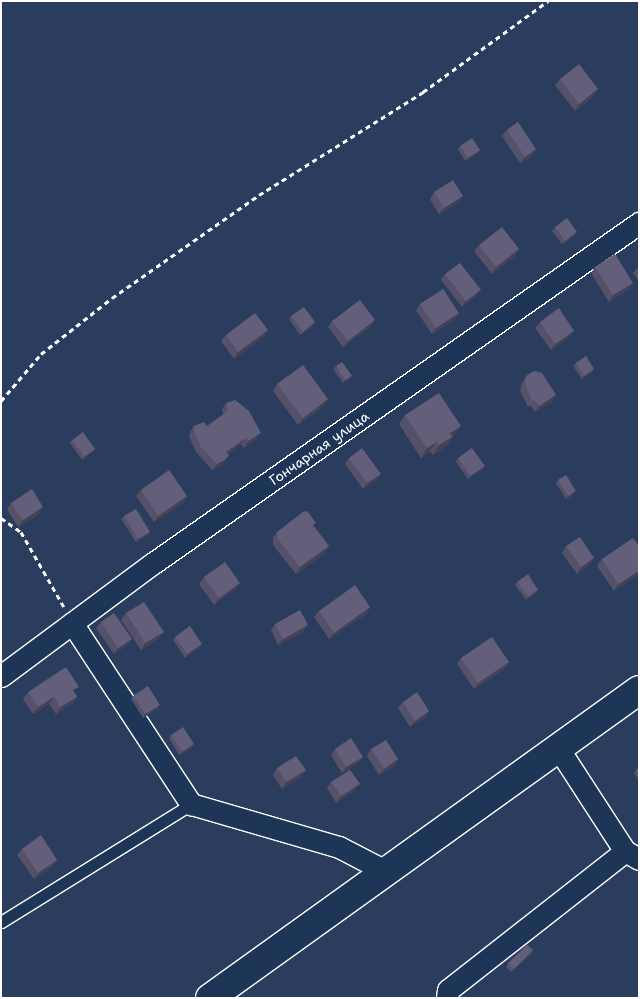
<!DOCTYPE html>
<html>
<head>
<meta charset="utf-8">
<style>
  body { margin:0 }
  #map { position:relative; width:640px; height:999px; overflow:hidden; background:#2b3d5e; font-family:"Shantell Sans",sans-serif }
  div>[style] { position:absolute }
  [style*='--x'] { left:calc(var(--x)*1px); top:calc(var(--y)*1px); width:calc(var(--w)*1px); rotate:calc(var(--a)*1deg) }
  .path>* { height:3px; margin-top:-1.5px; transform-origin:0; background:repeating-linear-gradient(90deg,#fff 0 5px,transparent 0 9px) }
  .roads { filter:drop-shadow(1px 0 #fff) drop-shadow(-1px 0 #fff) drop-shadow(0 1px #fff) drop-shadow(0 -1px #fff) }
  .lane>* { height:11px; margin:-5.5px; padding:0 5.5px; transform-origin:5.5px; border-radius:5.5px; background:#1d3557 }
  .street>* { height:21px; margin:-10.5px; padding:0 10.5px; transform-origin:10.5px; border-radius:10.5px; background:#1d3557 }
  .secondary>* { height:28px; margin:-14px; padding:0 14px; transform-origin:14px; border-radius:14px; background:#1d3557 }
  .wall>* { inset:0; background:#555169 }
  .shaded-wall>* { inset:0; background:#454255 }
  .building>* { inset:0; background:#635e7a }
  span { translate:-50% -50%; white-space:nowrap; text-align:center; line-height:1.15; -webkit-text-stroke:4px #1d3557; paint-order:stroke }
  .street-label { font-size:14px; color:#fff }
  .frame { position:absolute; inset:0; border:2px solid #fff; pointer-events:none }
</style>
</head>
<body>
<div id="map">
  <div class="path">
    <i style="--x:1;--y:401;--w:62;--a:-49.6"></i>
    <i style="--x:41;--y:354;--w:90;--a:-38.3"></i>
    <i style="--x:112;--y:298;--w:179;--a:-35"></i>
    <i style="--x:259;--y:195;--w:194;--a:-32.1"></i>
    <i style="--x:423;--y:92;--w:155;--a:-36.1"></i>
    <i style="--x:1;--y:518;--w:24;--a:35"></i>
    <i style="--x:21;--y:532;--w:86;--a:60.2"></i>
  </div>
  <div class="roads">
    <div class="lane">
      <i style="--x:1;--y:922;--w:224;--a:-31.8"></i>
    </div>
    <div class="street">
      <i style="--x:72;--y:623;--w:217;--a:56.7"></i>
      <i style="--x:191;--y:804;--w:154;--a:16.2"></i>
      <i style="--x:339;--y:847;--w:54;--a:27.5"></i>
      <i style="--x:1;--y:676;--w:188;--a:-36.6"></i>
      <i style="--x:152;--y:564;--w:595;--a:-35"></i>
      <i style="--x:558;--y:748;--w:123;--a:57"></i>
      <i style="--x:625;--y:851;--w:16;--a:30"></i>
      <i style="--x:447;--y:998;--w:8;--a:-83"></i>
      <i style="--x:448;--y:990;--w:225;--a:-38.1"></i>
    </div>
    <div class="secondary">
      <i style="--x:210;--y:998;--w:528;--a:-35.68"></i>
    </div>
  </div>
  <div class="wall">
    <i style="clip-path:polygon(560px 79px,594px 96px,575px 111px,555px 85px)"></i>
    <i style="clip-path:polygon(507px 130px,536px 149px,532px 156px,520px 163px,502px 136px)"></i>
    <i style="clip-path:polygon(460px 146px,480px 150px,478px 153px,465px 161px,458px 149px)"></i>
    <i style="clip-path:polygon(434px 192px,463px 196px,459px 202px,439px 214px,430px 199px)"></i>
    <i style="clip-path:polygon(555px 227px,575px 235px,562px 244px,552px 231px)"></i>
    <i style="clip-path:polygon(479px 245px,515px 256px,492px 274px,474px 251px)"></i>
    <i style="clip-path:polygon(639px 266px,639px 281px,633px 273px)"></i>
    <i style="clip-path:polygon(595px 267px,633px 283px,629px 289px,609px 302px,591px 273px)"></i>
    <i style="clip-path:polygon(445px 274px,476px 296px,462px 307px,441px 280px)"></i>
    <i style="clip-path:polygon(420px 304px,459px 313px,454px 320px,432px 334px,416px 310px)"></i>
    <i style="clip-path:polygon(291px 316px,315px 322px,313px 326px,300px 335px,289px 319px)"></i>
    <i style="clip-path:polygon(332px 321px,371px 326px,343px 347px,328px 327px)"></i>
    <i style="clip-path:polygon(540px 322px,569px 337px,551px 350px,535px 328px)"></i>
    <i style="clip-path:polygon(268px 330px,263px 337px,234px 359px,221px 341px,226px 335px)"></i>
    <i style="clip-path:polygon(576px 363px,592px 372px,582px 379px,573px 366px)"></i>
    <i style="clip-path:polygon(336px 366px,350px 379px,343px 383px,333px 369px)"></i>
    <i style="clip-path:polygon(526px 376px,552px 401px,535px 412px,530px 405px,528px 407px,520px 391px,522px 383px)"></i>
    <i style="clip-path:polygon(277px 384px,324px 406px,298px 425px,273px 391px)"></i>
    <i style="clip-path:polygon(226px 403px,256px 439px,244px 448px,241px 444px,228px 454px,221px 466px,212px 470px,196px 452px,189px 436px,190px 432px,194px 426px,207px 426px,223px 415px,222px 409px)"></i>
    <i style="clip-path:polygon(405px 415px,461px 426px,446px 446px,433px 455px,430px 451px,421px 458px,399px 424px)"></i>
    <i style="clip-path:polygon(72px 440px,95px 449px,92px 452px,82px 460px,70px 443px)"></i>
    <i style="clip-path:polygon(349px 458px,381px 474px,376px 480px,363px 489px,345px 464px)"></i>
    <i style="clip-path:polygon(458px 458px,485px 466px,482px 469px,468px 479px,456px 462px)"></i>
    <i style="clip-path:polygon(558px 480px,573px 495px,566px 499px,556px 483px)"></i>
    <i style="clip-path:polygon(141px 490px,187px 496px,183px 503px,154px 522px,136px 496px)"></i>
    <i style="clip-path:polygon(11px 503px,39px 514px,18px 527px,7px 509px)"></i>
    <i style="clip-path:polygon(124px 516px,150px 532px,148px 535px,136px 542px,121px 519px)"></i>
    <i style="clip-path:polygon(313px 526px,329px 546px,325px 553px,296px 574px,273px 545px,273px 538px,277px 532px)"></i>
    <i style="clip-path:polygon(566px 546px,590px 564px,577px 574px,562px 553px)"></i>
    <i style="clip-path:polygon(602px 559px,639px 574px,614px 591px,597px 566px)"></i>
    <i style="clip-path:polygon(204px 577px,235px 589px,214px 605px,199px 584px)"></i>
    <i style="clip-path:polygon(517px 582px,536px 593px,526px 600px,515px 585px)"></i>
    <i style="clip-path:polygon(370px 607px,366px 614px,329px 639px,314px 617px,319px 611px)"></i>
    <i style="clip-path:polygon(126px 613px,164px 632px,159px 638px,141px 650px,121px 620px)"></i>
    <i style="clip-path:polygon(101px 622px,127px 645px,114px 654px,96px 628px)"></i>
    <i style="clip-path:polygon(275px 624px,303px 632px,278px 645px,271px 630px)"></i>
    <i style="clip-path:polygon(175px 637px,200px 647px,185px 658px,173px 640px)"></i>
    <i style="clip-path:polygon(461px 658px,509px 662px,504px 669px,474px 689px,457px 664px)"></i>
    <i style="clip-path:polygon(28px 692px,75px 693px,77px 697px,73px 703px,56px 714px,49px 704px,33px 714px,23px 699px)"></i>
    <i style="clip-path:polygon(133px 696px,158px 708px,143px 718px,131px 699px)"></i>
    <i style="clip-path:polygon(403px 702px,429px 711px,425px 718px,410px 727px,398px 708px)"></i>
    <i style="clip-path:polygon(171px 735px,192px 748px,179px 755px,169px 738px)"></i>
    <i style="clip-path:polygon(335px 749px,363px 757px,358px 763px,342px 773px,331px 755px)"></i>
    <i style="clip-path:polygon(371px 749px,398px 759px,394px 766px,379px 775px,367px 756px)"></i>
    <i style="clip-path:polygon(277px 768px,306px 770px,301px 777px,282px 789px,273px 775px)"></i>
    <i style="clip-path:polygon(639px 768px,639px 781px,634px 773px,636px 770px)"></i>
    <i style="clip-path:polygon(331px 782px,355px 790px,336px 803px,327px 788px)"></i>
    <i style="clip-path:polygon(22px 849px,57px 860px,53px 866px,34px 879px,17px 855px)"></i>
    <i style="clip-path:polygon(533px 950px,531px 954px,511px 972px,506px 967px,508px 963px)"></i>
  </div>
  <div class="shaded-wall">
    <i style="clip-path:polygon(598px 89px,594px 96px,575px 111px,579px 104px)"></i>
    <i style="clip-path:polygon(536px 149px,532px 156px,520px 163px,525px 157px)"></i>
    <i style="clip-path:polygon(480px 150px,478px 153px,465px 161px,468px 158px)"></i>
    <i style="clip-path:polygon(463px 196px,459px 202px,439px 214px,444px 208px)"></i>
    <i style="clip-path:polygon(577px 232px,575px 235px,562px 244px,565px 241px)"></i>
    <i style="clip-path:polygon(519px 249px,515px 256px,492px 274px,496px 267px)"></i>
    <i style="clip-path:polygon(633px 283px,629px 289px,609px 302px,613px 295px)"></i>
    <i style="clip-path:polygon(481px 290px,476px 296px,462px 307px,466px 301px)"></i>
    <i style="clip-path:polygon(459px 313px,454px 320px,432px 334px,436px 328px)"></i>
    <i style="clip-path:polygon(375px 320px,371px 326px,343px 347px,348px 341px)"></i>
    <i style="clip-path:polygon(315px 322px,313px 326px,300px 335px,303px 332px)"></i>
    <i style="clip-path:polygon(268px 330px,263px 337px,234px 359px,238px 352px)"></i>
    <i style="clip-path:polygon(574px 331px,569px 337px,551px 350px,555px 344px)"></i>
    <i style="clip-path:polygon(594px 369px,592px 372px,582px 379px,584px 376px)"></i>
    <i style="clip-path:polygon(352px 376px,350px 379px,343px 383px,345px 380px)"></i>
    <i style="clip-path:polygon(556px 395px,552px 401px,535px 412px,539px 406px)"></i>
    <i style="clip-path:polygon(328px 399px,324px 406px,298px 425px,303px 418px)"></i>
    <i style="clip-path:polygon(461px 426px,446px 446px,433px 455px,439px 445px,450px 433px)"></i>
    <i style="clip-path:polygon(261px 433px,256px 439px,244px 448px,248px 441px)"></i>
    <i style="clip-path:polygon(246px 438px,241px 444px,222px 458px,226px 452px)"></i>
    <i style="clip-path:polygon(437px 442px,430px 451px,421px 458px,427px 448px)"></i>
    <i style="clip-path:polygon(95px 449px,92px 452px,82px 460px,84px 457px)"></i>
    <i style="clip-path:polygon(229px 455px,221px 466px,212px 470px,217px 464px)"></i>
    <i style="clip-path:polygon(485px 466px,482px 469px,468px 479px,470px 476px)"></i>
    <i style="clip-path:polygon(381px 474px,376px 480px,363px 489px,367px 483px)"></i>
    <i style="clip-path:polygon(576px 491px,573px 495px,566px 499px,568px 496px)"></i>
    <i style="clip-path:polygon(187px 496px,183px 503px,154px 522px,158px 516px)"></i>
    <i style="clip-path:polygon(43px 507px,39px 514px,18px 527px,23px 520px)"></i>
    <i style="clip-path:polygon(150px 532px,148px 535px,136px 542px,138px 539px)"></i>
    <i style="clip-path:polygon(329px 546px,325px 553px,296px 574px,300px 567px)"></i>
    <i style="clip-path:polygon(594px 558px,590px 564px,577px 574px,581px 567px)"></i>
    <i style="clip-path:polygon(639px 571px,639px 574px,614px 591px,618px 584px)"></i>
    <i style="clip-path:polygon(240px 583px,235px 589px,214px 605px,219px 598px)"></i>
    <i style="clip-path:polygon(538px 590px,536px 593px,526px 600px,528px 597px)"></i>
    <i style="clip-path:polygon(370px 607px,366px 614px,329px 639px,334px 633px)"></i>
    <i style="clip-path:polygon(308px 625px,303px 632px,278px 645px,283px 639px)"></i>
    <i style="clip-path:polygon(164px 632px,159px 638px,141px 650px,145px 643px)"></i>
    <i style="clip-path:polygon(132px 639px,127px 645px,114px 654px,118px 648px)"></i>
    <i style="clip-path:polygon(202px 644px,200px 647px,185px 658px,187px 654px)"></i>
    <i style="clip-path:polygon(509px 662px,504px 669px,474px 689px,478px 683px)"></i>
    <i style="clip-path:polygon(54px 697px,49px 704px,33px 714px,38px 707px)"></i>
    <i style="clip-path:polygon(77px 697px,73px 703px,56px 714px,60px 707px)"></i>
    <i style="clip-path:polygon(160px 705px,158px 708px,143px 718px,145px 714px)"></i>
    <i style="clip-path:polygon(429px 711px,425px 718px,410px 727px,415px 721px)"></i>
    <i style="clip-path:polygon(194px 744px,192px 748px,179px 755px,182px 752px)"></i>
    <i style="clip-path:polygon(363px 757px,358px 763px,342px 773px,346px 767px)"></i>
    <i style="clip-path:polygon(398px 759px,394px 766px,379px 775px,384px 769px)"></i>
    <i style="clip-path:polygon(306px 770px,301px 777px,282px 789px,286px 782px)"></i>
    <i style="clip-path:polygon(360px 784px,355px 790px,336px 803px,341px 796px)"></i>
    <i style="clip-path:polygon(57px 860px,53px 866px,34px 879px,38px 873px)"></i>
    <i style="clip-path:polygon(533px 950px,531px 954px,511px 972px)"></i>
  </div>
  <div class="building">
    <i style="clip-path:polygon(579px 64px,598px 89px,579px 104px,560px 79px)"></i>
    <i style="clip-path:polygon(518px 122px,536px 149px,525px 157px,507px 130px)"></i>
    <i style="clip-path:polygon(472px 138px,480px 150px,468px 158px,460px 146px)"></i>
    <i style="clip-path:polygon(453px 180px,463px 196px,444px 208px,434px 192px)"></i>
    <i style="clip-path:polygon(567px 218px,577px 232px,565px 241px,555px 227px)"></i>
    <i style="clip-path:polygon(502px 227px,519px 249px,496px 267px,479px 245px)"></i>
    <i style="clip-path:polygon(615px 254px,633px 283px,613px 295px,595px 267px)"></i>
    <i style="clip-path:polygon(460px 263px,481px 290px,466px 301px,445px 274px)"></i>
    <i style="clip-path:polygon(443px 289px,459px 313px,436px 328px,420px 304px)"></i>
    <i style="clip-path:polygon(360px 300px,375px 320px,348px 341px,332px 321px)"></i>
    <i style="clip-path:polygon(304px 307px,315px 322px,303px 332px,291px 316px)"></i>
    <i style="clip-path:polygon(559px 308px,574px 331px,555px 344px,540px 322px)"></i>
    <i style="clip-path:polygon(255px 313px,268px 330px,238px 352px,226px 335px)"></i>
    <i style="clip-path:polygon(586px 356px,594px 369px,584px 376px,576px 363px)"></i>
    <i style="clip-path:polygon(342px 362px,352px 376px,345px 380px,336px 366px)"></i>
    <i style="clip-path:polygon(303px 365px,328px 399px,303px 418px,277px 384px)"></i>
    <i style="clip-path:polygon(534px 371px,542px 373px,556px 395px,539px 406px,534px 399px,532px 401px,525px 384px,526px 376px)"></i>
    <i style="clip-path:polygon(439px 393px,461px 426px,450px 433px,452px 437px,439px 445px,437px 442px,427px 448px,405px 415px)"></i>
    <i style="clip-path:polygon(235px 400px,249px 411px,261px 433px,248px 441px,246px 438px,226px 452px,229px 455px,225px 460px,217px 464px,200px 446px,194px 430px,194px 426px,204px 422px,207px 426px,228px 411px,226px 403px)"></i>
    <i style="clip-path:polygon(83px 432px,95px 449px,84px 457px,72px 440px)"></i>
    <i style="clip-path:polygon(362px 448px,381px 474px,367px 483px,349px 458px)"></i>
    <i style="clip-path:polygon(472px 448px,485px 466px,470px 476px,458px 458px)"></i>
    <i style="clip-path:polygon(169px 470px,187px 496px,158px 516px,141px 490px)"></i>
    <i style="clip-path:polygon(566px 475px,576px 491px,568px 496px,558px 480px)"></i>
    <i style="clip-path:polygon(32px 489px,43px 507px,23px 520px,11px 503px)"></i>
    <i style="clip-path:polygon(136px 509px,150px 532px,138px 539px,124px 516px)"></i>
    <i style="clip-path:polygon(304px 511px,308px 512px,316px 523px,313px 525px,329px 546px,300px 567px,278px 539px,277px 532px)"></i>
    <i style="clip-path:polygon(580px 537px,594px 558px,581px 567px,566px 546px)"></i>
    <i style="clip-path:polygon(633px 538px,639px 546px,639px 571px,618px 584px,602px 559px)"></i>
    <i style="clip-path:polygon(225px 562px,240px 583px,219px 598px,204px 577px)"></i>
    <i style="clip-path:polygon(528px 574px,538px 590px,528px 597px,517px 582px)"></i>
    <i style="clip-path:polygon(355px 585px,370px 607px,334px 633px,319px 611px)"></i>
    <i style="clip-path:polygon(144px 602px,164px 632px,145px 643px,126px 613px)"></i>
    <i style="clip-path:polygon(300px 610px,308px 625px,283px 639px,275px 624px)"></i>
    <i style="clip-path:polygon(114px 613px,132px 639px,118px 648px,101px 622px)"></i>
    <i style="clip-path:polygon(190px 626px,202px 644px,187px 654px,175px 637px)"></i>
    <i style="clip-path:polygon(492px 637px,509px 662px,478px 683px,461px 658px)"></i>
    <i style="clip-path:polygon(66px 667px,79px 687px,73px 690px,77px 697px,60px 707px,54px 697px,38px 707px,28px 692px)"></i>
    <i style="clip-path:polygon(148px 686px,160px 705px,145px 714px,133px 696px)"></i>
    <i style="clip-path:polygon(417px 692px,429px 711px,415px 721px,403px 702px)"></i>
    <i style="clip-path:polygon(183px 727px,194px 744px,182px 752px,171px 735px)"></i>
    <i style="clip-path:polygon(351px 738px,363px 757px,346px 767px,335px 749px)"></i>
    <i style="clip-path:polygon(386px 740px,398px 759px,384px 769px,371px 749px)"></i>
    <i style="clip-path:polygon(296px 756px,306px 770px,286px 782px,277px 768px)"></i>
    <i style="clip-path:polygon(639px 768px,639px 774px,636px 770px)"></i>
    <i style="clip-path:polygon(350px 770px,360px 784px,341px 796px,331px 782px)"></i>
    <i style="clip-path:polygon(41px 835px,57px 860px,38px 873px,22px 849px)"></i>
    <i style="clip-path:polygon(527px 945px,533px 950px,514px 969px,508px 963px)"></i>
  </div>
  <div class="street-label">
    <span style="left:319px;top:448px;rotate:-35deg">Гончарная улица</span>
  </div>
  <div class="frame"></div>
</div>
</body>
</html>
